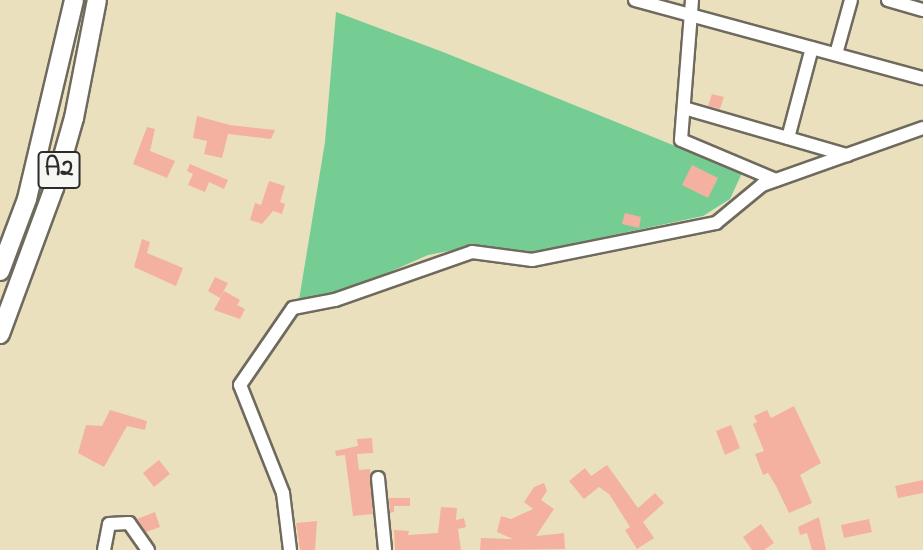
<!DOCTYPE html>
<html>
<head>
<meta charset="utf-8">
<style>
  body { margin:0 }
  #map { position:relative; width:923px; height:550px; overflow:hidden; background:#ebe0be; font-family:"Indie Flower",sans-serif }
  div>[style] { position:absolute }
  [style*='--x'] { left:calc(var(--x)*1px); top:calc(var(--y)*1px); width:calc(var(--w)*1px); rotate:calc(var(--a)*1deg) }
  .green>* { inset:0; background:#75cd93 }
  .building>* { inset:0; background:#f4b1a0 }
  .roads { filter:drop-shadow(2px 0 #6e6a5e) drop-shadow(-2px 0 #6e6a5e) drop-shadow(0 2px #6e6a5e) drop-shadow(0 -2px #6e6a5e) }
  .minor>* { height:12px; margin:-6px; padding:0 6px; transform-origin:6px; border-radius:6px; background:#fff }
  .highway>* { height:18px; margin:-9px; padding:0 9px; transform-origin:9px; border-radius:9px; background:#fff }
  span { translate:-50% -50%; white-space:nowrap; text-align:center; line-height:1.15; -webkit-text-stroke:5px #f6f6f2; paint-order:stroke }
  .shield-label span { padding:2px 5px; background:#f6f6f2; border:2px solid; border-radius:5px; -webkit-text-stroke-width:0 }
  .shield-label { font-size:26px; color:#2b2b2b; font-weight:700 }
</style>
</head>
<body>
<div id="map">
  <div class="green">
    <i style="clip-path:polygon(336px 12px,443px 52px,742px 173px,730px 199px,703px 216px,534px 252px,469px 247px,428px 255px,344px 292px,303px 303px,299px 300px,325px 142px)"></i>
  </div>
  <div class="building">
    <i style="clip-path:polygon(712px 94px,724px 97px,720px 109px,708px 106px)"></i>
    <i style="clip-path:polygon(197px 116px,230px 125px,275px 130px,271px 139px,228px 134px,222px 158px,204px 154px,207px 141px,193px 138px)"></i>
    <i style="clip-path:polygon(147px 127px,155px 129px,150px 151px,175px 161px,167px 178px,133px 164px)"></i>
    <i style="clip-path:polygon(190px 164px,228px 180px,224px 189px,209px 182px,205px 192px,188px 185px,193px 174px,187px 171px)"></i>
    <i style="clip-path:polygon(692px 165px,718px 178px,708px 198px,682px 185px)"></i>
    <i style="clip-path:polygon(269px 181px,285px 186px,280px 202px,285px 204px,282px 214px,273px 211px,262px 224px,250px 220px,255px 203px,261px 205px)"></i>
    <i style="clip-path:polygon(625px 213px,641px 217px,639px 228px,622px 224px)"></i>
    <i style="clip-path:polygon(142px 239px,150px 242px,147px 253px,183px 268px,176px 286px,134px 267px)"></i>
    <i style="clip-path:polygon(215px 277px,228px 283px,220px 298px,208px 291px)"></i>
    <i style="clip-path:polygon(224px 291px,240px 300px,237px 305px,245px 309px,240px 319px,214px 310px)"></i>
    <i style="clip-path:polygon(794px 406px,821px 463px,800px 475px,812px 503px,789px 513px,776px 486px,768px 473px,763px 475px,755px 454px,764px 451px,753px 424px,757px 422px,754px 416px,767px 410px,771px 418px)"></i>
    <i style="clip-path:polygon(110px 410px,147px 421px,145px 430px,127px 426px,104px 467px,78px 453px,86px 425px,102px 426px)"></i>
    <i style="clip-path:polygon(731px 425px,740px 448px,725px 455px,716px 431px)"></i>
    <i style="clip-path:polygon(372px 438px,373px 453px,357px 454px,359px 470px,370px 469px,373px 514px,353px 516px,345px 455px,336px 456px,335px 451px,358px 446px,357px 439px)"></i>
    <i style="clip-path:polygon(159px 460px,170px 474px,154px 487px,143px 473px)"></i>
    <i style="clip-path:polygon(607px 465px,638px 508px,655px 493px,664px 503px,643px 522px,654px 538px,637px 549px,625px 530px,630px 527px,609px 494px,599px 487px,584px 499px,569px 481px,585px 468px,591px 476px)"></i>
    <i style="clip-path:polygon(923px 480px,923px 493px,898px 498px,895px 486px)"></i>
    <i style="clip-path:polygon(544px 483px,547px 491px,541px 500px,554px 509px,536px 536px,564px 533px,565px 549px,480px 550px,481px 538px,513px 539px,497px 532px,501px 516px,511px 519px,533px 509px,524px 502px,534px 487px)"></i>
    <i style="clip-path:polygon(389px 498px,410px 498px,410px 506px,394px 506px,394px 512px,390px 513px)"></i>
    <i style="clip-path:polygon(441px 507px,457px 508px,456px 520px,464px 518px,466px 527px,458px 529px,461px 550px,395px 550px,394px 530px,409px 531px,408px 535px,438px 533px)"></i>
    <i style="clip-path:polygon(155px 512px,160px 527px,146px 532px,137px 519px)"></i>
    <i style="clip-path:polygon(819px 517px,826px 550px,812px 550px,807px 533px,800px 535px,798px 527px)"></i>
    <i style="clip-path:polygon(869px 519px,872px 532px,844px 538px,841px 525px)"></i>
    <i style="clip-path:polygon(317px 521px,315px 550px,300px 550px,296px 523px)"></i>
    <i style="clip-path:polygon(761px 524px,774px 543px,764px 550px,752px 550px,743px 537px)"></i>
  </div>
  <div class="roads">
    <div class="minor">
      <i style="--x:635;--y:0;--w:298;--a:15.2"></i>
      <i style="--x:692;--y:0;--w:140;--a:94.5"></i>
      <i style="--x:681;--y:140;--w:103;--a:22.8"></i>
      <i style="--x:888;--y:0;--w:36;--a:16"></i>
      <i style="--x:836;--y:54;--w:56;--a:-74.5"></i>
      <i style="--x:684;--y:108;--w:170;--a:16.1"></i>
      <i style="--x:788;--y:138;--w:93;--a:-75.1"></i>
      <i style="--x:378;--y:478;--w:72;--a:84.4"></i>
      <i style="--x:104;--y:550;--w:26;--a:-79"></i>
      <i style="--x:109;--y:524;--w:20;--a:-3"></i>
      <i style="--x:129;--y:523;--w:33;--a:55"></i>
      <i style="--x:290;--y:550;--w:57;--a:-97"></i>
      <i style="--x:283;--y:493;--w:116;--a:-111.7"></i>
      <i style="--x:240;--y:385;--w:93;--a:-55.5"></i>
      <i style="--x:293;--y:308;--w:43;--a:-10.8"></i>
      <i style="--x:335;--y:300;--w:145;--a:-19.3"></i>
      <i style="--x:472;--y:252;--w:61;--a:7.6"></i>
      <i style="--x:532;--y:260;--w:188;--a:-11.4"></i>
      <i style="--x:716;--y:223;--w:60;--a:-39.6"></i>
      <i style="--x:762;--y:185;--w:171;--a:-19.5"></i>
    </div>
    <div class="highway">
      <i style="--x:0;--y:271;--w:77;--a:-69.4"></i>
      <i style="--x:27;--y:199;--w:204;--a:-76.7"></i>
      <i style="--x:0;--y:334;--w:156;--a:-69.7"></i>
      <i style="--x:54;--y:188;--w:73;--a:-74.1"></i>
      <i style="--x:74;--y:118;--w:120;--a:-79"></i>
    </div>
  </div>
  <div class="shield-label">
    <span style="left:59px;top:170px">A2</span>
  </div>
</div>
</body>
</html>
